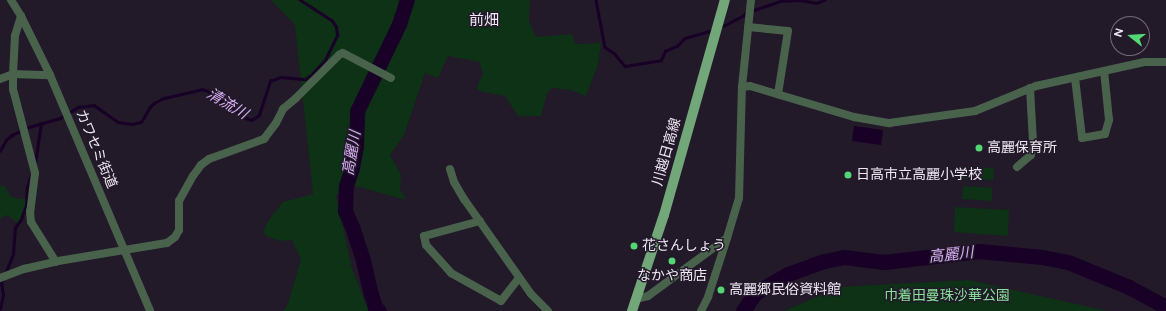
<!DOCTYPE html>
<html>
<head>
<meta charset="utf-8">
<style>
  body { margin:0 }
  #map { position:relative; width:1166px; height:311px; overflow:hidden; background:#221929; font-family:Figtree,"Noto Sans JP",sans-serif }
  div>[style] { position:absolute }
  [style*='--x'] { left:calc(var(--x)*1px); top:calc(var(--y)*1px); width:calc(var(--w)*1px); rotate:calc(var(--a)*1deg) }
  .green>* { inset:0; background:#0d3216 }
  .water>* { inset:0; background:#190027 }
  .stream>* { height:2.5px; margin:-1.25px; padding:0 1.25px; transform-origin:1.25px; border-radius:1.25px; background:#190027 }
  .river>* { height:15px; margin:-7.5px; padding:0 7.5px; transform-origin:7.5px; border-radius:7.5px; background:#190027 }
  .minor>* { height:8px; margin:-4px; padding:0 4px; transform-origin:4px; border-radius:4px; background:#49624c }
  .major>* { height:10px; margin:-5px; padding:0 5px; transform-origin:5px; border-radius:5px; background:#72a77a }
  .dots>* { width:11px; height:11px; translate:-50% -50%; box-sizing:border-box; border:2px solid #221929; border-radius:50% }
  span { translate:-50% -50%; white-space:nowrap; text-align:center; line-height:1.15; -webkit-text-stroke:3px #221929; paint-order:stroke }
  .poi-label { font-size:14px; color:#eee7f3 }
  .left { translate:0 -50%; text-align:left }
  .street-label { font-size:14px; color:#eee7f3 }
  .park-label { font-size:14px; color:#89e199 }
  .neighbourhood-label { font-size:15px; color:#eee7f3 }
  .water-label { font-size:15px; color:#d7aef4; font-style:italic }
  .north { position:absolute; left:1110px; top:16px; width:40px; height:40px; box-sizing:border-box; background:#221929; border:1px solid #746b7a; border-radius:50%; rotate:287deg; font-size:11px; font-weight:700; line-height:16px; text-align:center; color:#eee7f3 }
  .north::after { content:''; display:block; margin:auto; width:14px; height:18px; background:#53d673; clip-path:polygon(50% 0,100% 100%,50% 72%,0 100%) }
</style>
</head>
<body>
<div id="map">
  <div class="green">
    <i style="clip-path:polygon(271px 0,530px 0,529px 21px,536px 37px,572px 34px,575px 44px,601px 43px,598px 64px,586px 96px,571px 90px,552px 88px,547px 93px,541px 116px,518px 116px,505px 96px,479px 91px,477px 87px,479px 82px,483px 75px,480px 62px,448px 56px,438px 78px,425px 73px,404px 135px,390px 155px,401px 175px,400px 189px,406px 200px,356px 186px,336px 195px,352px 269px,369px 311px,283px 311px,288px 304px,301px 259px,292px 240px,279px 241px,268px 237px,263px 232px,268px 221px,283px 202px,313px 194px,295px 25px)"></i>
    <i style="clip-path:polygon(964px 167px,994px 168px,993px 180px,964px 179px)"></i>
    <i style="clip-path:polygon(0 185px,6px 187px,10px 196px,18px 199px,26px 198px,27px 203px,20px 225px,7px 215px,0 219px)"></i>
    <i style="clip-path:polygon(963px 186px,992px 188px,992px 201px,962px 199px)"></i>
    <i style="clip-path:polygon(955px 207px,1009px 210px,1008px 236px,954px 232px)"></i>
    <i style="clip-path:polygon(969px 280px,1107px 311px,784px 311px,839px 287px)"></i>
  </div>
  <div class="water">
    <i style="clip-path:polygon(854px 126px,883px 130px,881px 145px,852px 141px)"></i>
  </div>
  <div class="stream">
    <i style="--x:596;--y:0;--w:48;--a:79.2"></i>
    <i style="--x:605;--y:47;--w:11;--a:34"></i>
    <i style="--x:614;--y:53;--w:17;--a:50"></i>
    <i style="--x:625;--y:66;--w:36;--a:-9"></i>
    <i style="--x:661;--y:60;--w:10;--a:-66"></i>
    <i style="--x:665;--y:51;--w:13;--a:-23"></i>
    <i style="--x:677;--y:46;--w:11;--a:-45"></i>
    <i style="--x:685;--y:38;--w:26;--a:-16"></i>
    <i style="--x:723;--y:26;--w:22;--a:-27"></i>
    <i style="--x:743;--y:16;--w:6;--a:-51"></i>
    <i style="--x:747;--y:11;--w:7;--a:-8"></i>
    <i style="--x:754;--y:10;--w:28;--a:-19"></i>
    <i style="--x:780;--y:1;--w:20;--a:-3"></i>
    <i style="--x:800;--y:0;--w:17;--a:10"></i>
    <i style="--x:817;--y:3;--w:8;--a:-23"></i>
    <i style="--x:0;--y:151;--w:13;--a:-61"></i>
    <i style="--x:6;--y:140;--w:8;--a:-40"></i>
    <i style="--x:12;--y:135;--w:19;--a:-25"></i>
    <i style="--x:29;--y:127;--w:32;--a:-16"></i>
    <i style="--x:60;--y:118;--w:21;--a:-31"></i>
    <i style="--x:78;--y:107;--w:16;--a:-7"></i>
    <i style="--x:94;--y:105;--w:29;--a:35"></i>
    <i style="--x:118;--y:122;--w:14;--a:8"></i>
    <i style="--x:132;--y:124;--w:9;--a:-13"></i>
    <i style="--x:141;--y:122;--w:17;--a:-59"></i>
    <i style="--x:150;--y:107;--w:6;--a:-45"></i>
    <i style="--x:154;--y:103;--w:11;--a:-27"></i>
    <i style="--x:164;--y:98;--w:39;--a:-13"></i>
    <i style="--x:202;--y:89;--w:6;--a:18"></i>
    <i style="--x:208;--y:91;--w:17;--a:40"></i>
    <i style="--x:221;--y:102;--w:10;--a:24"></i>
    <i style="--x:230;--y:106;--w:20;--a:37"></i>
    <i style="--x:246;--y:118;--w:6;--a:18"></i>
    <i style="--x:252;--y:120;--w:9;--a:-36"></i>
    <i style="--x:259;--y:115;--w:36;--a:-72"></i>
    <i style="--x:270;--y:81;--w:12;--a:-20"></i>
    <i style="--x:281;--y:77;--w:24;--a:5"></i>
    <i style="--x:305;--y:79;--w:7;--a:-34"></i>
    <i style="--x:311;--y:75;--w:21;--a:-47"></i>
    <i style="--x:325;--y:60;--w:28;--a:-64"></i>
    <i style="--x:337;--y:35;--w:8;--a:-97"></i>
    <i style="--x:336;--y:27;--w:7;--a:-124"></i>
    <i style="--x:332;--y:21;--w:38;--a:-147"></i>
    <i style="--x:35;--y:164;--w:41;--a:-81.7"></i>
    <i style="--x:5;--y:274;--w:22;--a:-68"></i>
    <i style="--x:13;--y:254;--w:26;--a:-86"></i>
    <i style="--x:15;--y:228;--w:11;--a:-56"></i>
    <i style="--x:21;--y:219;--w:15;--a:-70"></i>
    <i style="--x:26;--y:205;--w:18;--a:-87"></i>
    <i style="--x:27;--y:187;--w:16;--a:-72"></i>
    <i style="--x:0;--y:309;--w:14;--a:-78"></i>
    <i style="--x:3;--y:295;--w:12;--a:-99"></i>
    <i style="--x:1;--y:283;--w:4;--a:-63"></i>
  </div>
  <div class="river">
    <i style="--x:379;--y:311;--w:6;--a:-135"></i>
    <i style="--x:375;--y:307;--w:13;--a:-108"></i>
    <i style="--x:371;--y:295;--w:39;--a:-103"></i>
    <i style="--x:362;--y:257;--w:29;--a:-108"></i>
    <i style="--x:353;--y:229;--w:20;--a:-114"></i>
    <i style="--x:345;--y:211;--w:25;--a:-88"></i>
    <i style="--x:346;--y:186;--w:20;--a:-72"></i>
    <i style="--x:352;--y:167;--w:21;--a:-79"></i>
    <i style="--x:356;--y:146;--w:35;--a:-88"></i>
    <i style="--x:357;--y:111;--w:97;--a:-64.2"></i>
    <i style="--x:399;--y:24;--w:25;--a:-72"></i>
    <i style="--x:743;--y:311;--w:22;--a:-56"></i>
    <i style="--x:755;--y:293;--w:38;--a:-30"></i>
    <i style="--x:788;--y:274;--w:38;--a:-20"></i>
    <i style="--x:824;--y:261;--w:20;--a:-11"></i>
    <i style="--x:844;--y:257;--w:40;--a:7.1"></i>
    <i style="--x:884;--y:262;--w:96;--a:-6.6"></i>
    <i style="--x:979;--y:251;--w:63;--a:5.4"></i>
    <i style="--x:1042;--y:257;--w:26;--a:11"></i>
    <i style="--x:1068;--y:262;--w:66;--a:22.3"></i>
    <i style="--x:1129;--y:287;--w:42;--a:28.4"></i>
  </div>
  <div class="minor">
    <i style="--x:11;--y:0;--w:19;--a:58"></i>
    <i style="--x:21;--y:16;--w:66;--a:63.8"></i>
    <i style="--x:50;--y:75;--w:256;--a:67"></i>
    <i style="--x:21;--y:16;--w:21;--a:107"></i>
    <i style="--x:15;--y:36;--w:38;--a:93"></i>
    <i style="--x:13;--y:74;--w:15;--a:90"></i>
    <i style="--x:13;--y:89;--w:87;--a:75.3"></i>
    <i style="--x:35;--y:173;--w:38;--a:97"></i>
    <i style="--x:30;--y:211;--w:11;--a:85"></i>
    <i style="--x:31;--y:222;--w:47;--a:58"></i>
    <i style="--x:748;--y:27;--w:40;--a:5.7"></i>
    <i style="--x:788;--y:31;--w:64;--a:99"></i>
    <i style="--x:1075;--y:78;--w:60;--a:83.3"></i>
    <i style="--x:1082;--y:138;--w:23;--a:-10"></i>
    <i style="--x:1105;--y:134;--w:15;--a:-74"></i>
    <i style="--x:1109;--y:120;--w:49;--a:-95.8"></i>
    <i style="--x:0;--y:79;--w:14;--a:-21"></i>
    <i style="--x:13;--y:74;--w:37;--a:2"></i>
    <i style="--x:742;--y:87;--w:8;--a:-7"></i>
    <i style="--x:750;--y:86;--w:109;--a:16.6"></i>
    <i style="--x:854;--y:117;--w:36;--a:10"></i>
    <i style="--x:889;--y:123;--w:87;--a:-7.9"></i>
    <i style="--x:975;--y:111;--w:66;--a:-22.3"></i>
    <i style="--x:1036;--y:86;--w:111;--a:-12.5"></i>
    <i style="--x:1144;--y:62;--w:22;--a:0"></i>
    <i style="--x:1017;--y:167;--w:18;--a:-41"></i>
    <i style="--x:1031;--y:155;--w:13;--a:-81"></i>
    <i style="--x:1033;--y:142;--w:54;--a:-93.2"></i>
    <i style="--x:450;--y:169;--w:14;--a:73"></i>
    <i style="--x:454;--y:182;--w:20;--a:60"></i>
    <i style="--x:464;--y:199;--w:116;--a:54.8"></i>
    <i style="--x:531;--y:294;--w:24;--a:45"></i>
    <i style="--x:480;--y:221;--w:58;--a:165"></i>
    <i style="--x:424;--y:236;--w:9;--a:77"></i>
    <i style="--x:426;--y:245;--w:38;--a:48"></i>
    <i style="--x:451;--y:273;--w:57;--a:29.2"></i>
    <i style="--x:501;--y:301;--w:29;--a:-52"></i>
    <i style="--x:0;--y:278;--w:26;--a:-21"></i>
    <i style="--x:24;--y:269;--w:35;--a:-13"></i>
    <i style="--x:58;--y:261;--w:110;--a:-9.4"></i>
    <i style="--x:167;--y:243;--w:10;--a:-37"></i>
    <i style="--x:175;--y:237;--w:8;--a:-60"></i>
    <i style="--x:179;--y:230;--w:29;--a:-90"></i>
    <i style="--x:179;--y:201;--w:29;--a:-61"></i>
    <i style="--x:193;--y:176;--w:14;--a:-54"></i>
    <i style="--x:201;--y:165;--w:10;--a:-37"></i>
    <i style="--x:209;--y:159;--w:59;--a:-20"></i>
    <i style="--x:264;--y:139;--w:20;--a:-53"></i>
    <i style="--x:276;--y:123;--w:16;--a:-63"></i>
    <i style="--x:283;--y:109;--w:17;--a:-40"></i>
    <i style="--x:296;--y:98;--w:61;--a:-45"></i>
    <i style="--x:339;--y:55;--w:4;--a:-27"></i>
    <i style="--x:343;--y:53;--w:54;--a:27.5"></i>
    <i style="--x:636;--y:299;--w:12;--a:-14"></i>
    <i style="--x:648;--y:296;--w:98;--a:-36.3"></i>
    <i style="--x:727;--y:238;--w:42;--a:-73.3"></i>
    <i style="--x:739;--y:198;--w:111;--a:-88.5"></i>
    <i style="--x:742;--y:87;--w:87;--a:-84.1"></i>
    <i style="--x:701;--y:311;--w:16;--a:-63"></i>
    <i style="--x:708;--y:297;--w:62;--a:-72.1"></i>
  </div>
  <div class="major">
    <i style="--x:632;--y:311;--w:101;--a:-71.6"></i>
    <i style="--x:664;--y:215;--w:223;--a:-74.2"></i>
  </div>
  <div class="dots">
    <i style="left:979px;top:148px;background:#53d673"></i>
    <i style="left:848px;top:175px;background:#53d673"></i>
    <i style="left:634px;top:246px;background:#53d673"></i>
    <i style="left:672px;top:261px;background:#53d673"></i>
    <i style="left:721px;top:290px;background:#53d673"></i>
  </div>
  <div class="poi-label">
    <span class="left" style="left:987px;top:148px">高麗保育所</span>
    <span class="left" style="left:856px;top:175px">日高市立高麗小学校</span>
    <span class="left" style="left:642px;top:246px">花さんしょう</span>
    <span style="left:672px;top:276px">なかや商店</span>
    <span class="left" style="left:729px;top:290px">高麗郷民俗資料館</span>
  </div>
  <div class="street-label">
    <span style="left:96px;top:149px;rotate:67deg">カワセミ街道</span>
    <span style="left:667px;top:152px;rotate:-74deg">川越日高線</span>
  </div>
  <div class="park-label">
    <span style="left:947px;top:296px">巾着田曼珠沙華公園</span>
  </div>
  <div class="neighbourhood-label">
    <span style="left:484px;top:21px">前畑</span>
  </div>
  <div class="water-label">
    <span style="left:227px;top:104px;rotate:31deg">清流川</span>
    <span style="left:352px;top:153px;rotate:-80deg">高麗川</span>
    <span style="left:951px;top:255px;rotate:-6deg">高麗川</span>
  </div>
  <div class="north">N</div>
</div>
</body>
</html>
